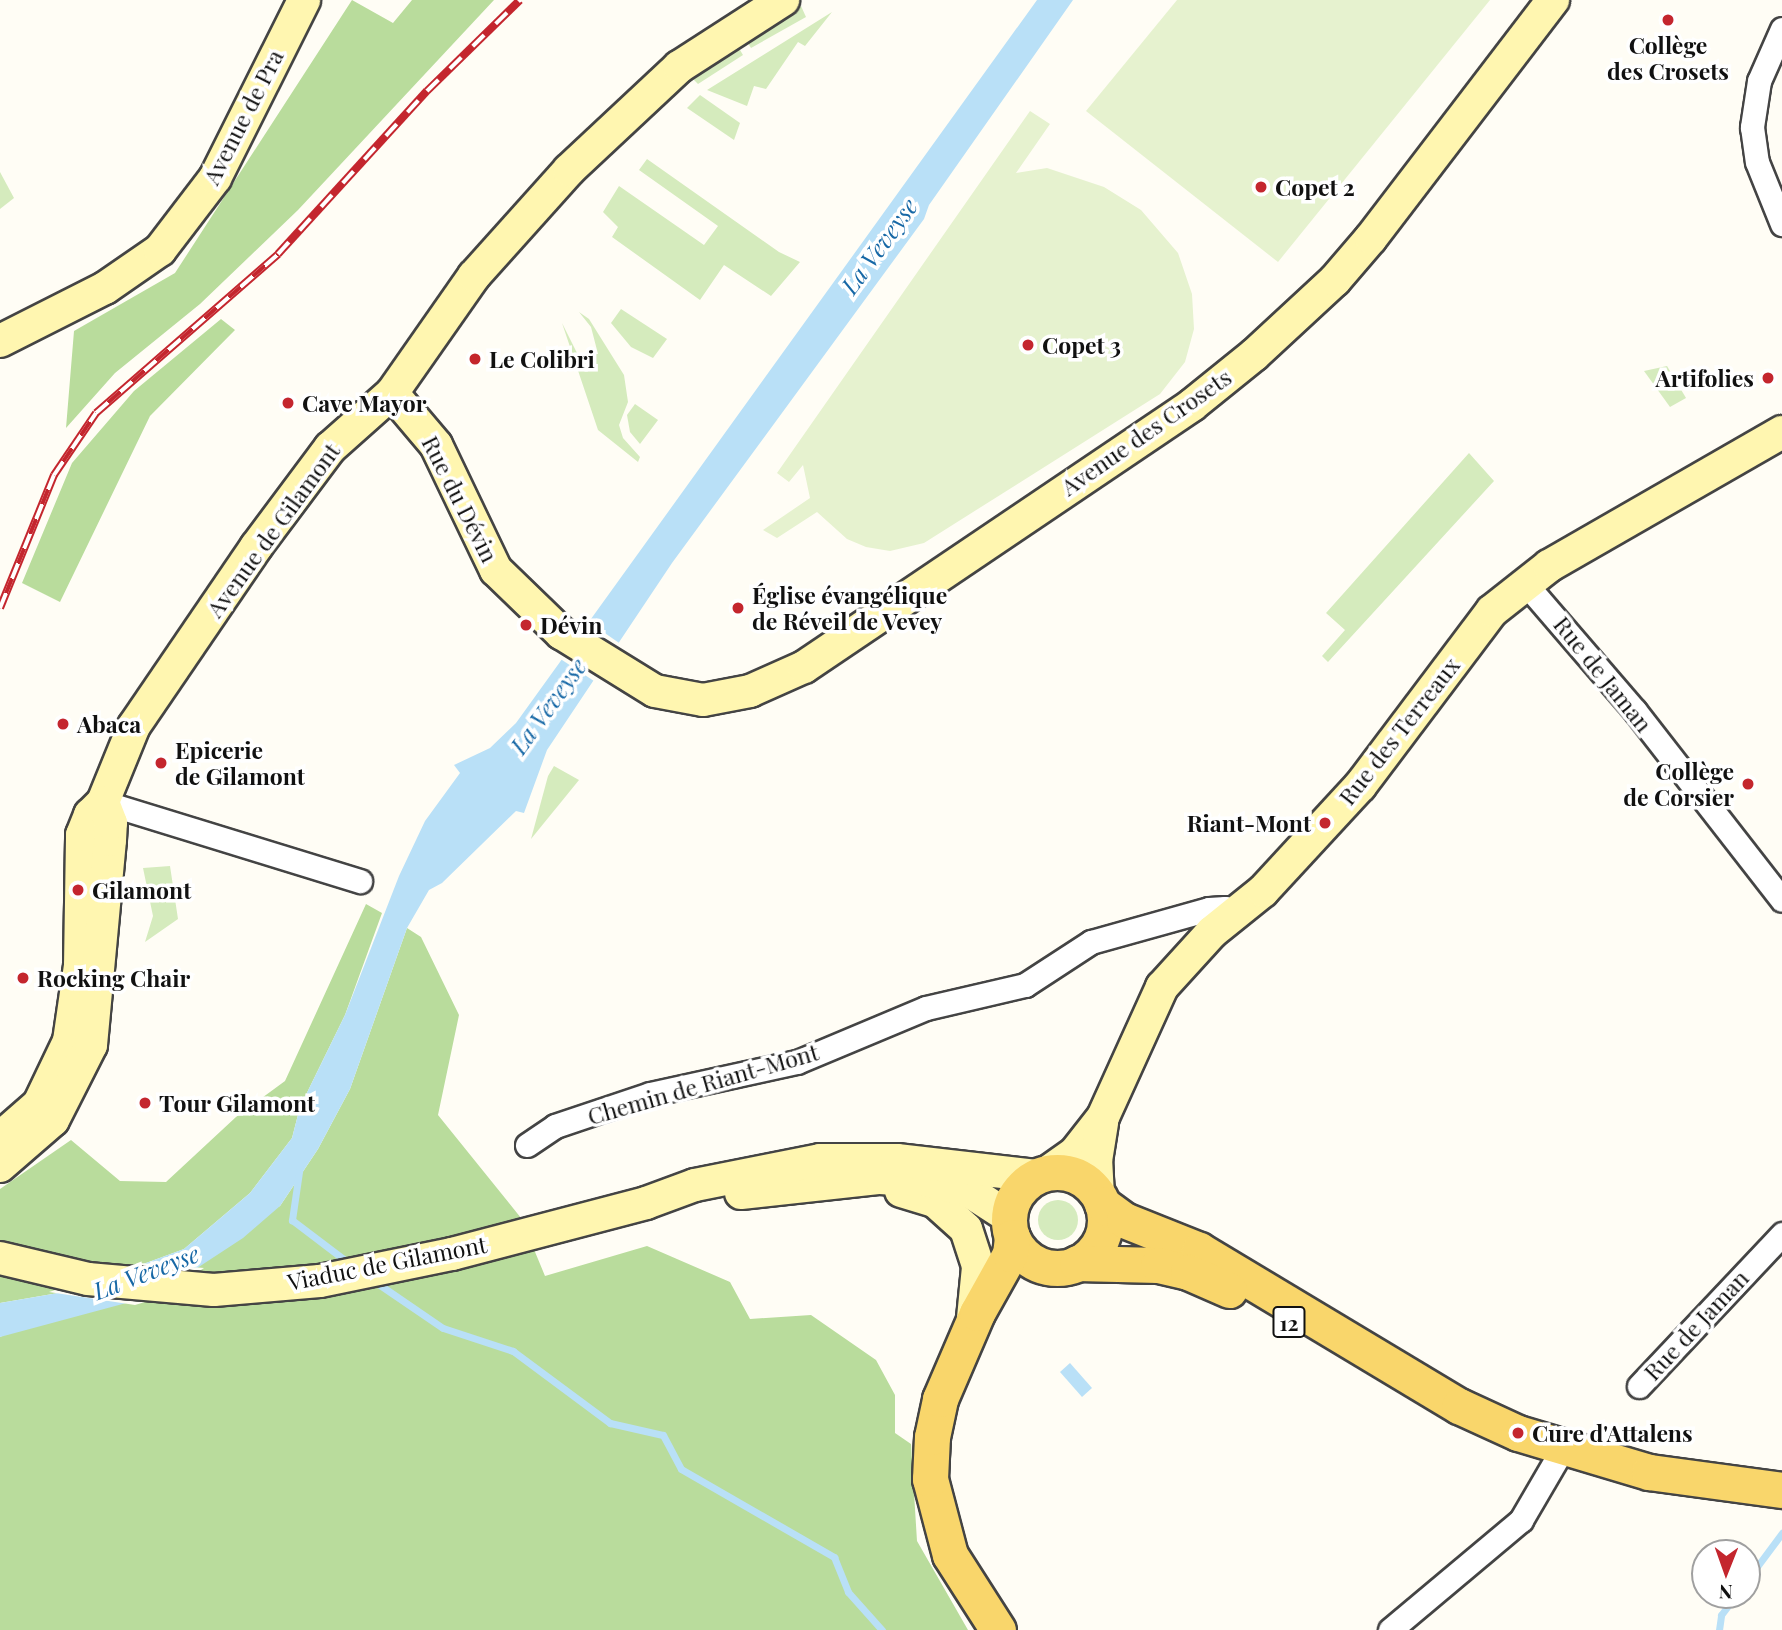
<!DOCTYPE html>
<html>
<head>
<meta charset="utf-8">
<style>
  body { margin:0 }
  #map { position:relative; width:1782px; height:1630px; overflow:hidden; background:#fffdf5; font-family:"Playfair Display",serif }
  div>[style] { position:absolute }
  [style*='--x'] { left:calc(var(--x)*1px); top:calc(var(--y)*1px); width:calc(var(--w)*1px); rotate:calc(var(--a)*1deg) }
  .green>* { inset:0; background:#d5ebbd }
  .round { border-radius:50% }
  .forest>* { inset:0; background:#b9dc9c }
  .pitch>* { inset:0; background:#e6f2cf }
  .water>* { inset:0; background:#b9e0f7 }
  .pier>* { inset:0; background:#fffdf5 }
  .stream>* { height:7px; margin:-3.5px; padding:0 3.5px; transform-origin:3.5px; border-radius:3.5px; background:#b9e0f7 }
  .roads { filter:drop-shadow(2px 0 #444) drop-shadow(-2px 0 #444) drop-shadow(0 2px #444) drop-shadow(0 -2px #444) }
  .street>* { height:23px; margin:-11.5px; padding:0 11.5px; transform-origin:11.5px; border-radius:11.5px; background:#fff }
  .secondary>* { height:32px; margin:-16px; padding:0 16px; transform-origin:16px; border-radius:16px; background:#fff6b0 }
  .primary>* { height:35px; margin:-17.5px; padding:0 17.5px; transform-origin:17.5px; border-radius:17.5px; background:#f9d66b }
  .primary>.ring { margin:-17.5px; padding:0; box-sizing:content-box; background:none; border:35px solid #f9d66b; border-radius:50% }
  .rail>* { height:8px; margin-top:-4px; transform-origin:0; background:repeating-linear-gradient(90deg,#fff 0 16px,#c4262e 0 32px); box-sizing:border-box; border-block:2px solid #c4262e }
  .dots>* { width:19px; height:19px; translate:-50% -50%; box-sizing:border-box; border:4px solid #fff; border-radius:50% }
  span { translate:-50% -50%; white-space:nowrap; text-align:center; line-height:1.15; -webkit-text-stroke:7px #fff; paint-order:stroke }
  .shield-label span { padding:2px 5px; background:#fff; border:2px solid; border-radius:5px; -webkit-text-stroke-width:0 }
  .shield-label { font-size:21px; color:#111; font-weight:700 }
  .poi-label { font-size:23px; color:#111; font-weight:700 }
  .left { translate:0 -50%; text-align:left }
  .right { translate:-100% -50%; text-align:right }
  .street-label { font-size:23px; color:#111 }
  .water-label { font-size:24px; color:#1768a6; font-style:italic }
  .north { position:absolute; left:1691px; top:1539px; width:70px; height:70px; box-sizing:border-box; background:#fff; border:2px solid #a0a0a0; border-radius:50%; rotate:181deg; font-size:19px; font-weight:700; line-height:28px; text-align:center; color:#111 }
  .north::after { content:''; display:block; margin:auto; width:24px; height:32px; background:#c4262e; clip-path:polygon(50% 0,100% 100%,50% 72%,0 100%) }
</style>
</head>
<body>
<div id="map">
  <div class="green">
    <i style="clip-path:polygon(801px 6px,806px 17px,751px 48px,746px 40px)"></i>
    <i style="clip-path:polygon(832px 12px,805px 46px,798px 42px,766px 89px,754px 86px,747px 106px,707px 90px)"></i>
    <i style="clip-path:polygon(737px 45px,743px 55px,698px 84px,690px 76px)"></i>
    <i style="clip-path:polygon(700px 95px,740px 123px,734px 140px,687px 108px)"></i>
    <i style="clip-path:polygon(647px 159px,779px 252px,800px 262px,771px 296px,724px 265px,700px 300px,612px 237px,618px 227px,603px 212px,619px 186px,704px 245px,718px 226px,639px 170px)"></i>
    <i style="clip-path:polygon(0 172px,14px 198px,0 209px)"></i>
    <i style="clip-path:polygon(621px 309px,667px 339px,653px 358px,631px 347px,611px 323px)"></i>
    <i style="clip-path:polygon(579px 312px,589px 319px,624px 375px,628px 402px,619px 425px,623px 438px,640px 457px,638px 462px,598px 430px,562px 323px,578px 355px,598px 354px,591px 327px)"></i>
    <i style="clip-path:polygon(1667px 366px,1686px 398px,1670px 407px,1644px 371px)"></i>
    <i style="clip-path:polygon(635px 404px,658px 420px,640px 444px,630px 432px,627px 415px)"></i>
    <i style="clip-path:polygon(1469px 453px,1494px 481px,1328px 662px,1322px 656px,1345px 630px,1326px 613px)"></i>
    <i style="clip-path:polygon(554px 766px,579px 780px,531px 839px,548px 776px)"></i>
    <i style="clip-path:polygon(170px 866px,178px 919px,145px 942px,153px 916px,143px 868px)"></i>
    <i class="round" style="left:1038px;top:1200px;width:40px;height:40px"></i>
  </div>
  <div class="forest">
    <i style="clip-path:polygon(352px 0,393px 23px,412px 0,494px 0,298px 210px,200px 304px,115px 373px,66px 428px,74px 331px,175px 273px)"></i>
    <i style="clip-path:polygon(221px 319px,235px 330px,150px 416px,60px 602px,22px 583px,72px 463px,134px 391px)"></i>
    <i style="clip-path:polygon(366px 904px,382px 913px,345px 1015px,300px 1107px,292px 1138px,250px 1193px,184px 1249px,70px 1291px,0 1303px,0 1189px,71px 1140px,120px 1181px,166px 1182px,236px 1117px,285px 1081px)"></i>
    <i style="clip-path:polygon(407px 928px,421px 937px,459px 1015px,438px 1115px,521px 1218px,545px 1276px,647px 1246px,730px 1282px,750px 1319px,811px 1315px,876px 1360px,895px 1395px,895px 1433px,911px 1444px,917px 1541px,968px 1630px,0 1630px,0 1337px,280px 1206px,318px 1149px,350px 1089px)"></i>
  </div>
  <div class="pitch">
    <i style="clip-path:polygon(1177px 0,1490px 0,1278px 262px,1086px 111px)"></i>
    <i style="clip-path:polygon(1030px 111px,1050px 124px,1016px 173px,1047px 168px,1104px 187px,1141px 210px,1178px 253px,1192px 294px,1194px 329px,1185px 362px,1160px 394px,924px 543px,890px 551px,866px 547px,847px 539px,817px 512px,777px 538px,763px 530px,810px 498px,803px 465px,789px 482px,777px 473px)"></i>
  </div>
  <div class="water">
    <i style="clip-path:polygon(1037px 0,1073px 0,929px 205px,924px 219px,672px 563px,547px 750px,524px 813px,516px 811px,442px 883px,429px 890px,407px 928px,350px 1089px,318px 1149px,280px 1206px,243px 1238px,156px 1295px,0 1337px,0 1303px,70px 1291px,184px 1249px,250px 1193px,292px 1138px,300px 1107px,345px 1015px,399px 876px,425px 821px,460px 773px,454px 765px,490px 748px,516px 723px)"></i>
    <i style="clip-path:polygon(1070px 1363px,1092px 1388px,1082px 1397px,1060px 1372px)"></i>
  </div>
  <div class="pier">
    <i style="clip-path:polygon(586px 620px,622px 645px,597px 683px,559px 658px)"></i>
    <i style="clip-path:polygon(139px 1263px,204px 1268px,158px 1298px,135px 1305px,49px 1292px)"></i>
  </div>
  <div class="stream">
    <i style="--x:300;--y:1165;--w:56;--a:98.3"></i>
    <i style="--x:292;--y:1220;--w:73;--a:37.2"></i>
    <i style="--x:374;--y:1281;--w:83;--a:34.3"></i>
    <i style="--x:443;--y:1328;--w:74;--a:18.2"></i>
    <i style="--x:513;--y:1351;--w:121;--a:36.6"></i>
    <i style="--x:610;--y:1423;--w:54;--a:12.8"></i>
    <i style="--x:663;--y:1435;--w:38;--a:62"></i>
    <i style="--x:681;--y:1469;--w:177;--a:29.9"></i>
    <i style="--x:834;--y:1557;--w:38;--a:68"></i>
    <i style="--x:848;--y:1592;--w:51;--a:48.2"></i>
    <i style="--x:1747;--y:1580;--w:59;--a:-53.3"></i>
    <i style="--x:1719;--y:1630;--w:15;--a:-82"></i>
    <i style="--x:1721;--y:1615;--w:25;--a:-53"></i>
  </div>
  <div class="roads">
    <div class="street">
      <i style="--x:1782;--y:29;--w:57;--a:113.9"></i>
      <i style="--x:1759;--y:81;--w:47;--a:98.7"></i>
      <i style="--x:1752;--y:127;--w:35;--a:82"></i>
      <i style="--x:1757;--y:162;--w:67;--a:68"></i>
      <i style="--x:1524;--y:582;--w:170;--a:49.3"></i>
      <i style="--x:1635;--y:711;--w:239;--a:52.1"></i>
      <i style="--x:103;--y:802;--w:269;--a:17.1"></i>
      <i style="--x:527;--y:1145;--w:34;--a:-34"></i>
      <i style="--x:555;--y:1126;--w:100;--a:-18.6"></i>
      <i style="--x:650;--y:1094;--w:150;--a:-12.3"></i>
      <i style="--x:797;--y:1062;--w:140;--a:-22.7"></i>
      <i style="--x:926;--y:1008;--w:102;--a:-13.1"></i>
      <i style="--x:1025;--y:985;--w:79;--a:-33.1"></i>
      <i style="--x:1091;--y:942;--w:123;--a:-15.6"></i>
      <i style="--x:1209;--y:909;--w:16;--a:-4"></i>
      <i style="--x:1225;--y:908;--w:10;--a:29"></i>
      <i style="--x:1639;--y:1386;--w:209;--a:-46.7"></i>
      <i style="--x:1390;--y:1630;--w:171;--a:-40"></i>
      <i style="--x:1521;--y:1520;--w:83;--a:-59.7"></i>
    </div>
    <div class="secondary">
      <i style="--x:0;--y:341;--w:118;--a:-26.8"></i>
      <i style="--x:105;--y:288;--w:67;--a:-34.6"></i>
      <i style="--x:160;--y:250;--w:91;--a:-52.6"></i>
      <i style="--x:215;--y:178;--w:199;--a:-63.4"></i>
      <i style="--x:392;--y:393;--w:68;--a:49.8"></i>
      <i style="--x:436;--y:445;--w:139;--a:64.4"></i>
      <i style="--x:496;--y:570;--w:91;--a:44.1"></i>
      <i style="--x:561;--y:633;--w:110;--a:31.7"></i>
      <i style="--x:655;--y:691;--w:49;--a:10.6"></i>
      <i style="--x:703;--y:700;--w:48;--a:-10.8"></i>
      <i style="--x:750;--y:691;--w:59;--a:-24"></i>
      <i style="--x:804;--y:667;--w:468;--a:-34"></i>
      <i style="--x:1192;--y:405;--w:80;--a:-38.9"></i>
      <i style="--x:1254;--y:355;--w:110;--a:-42.8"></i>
      <i style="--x:1335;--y:280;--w:55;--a:-49.4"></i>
      <i style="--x:1371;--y:238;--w:300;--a:-52.6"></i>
      <i style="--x:0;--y:1138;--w:52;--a:-41.1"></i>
      <i style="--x:39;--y:1104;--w:70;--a:-64.5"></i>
      <i style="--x:69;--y:1041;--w:76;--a:-81.7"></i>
      <i style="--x:80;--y:966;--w:131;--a:-89.1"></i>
      <i style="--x:82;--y:835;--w:22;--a:-68"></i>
      <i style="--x:90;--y:815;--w:18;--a:-45"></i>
      <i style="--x:103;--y:802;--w:82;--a:-67.8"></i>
      <i style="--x:134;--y:726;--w:217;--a:-55.7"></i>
      <i style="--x:256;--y:547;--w:124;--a:-53.2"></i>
      <i style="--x:330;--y:448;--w:83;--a:-41.6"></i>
      <i style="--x:392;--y:393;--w:143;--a:-55"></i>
      <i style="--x:474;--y:276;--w:142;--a:-48.1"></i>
      <i style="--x:569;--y:170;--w:151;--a:-43.1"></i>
      <i style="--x:679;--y:67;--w:124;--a:-32.8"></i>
      <i style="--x:0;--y:1166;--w:70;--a:-41"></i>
      <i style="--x:53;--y:1120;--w:84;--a:-63.1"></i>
      <i style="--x:91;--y:1045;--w:206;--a:-84.7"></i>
      <i style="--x:110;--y:840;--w:17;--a:-87"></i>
      <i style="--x:111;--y:823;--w:22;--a:-111"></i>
      <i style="--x:1045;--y:1174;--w:35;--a:-35"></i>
      <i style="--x:1074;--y:1154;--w:47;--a:-51.9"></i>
      <i style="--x:1103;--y:1117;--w:143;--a:-65.6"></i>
      <i style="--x:1162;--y:987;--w:74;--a:-47.7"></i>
      <i style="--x:1212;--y:932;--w:65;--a:-38.8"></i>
      <i style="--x:1263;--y:891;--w:143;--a:-47.3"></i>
      <i style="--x:1360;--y:786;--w:219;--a:-53"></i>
      <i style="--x:1492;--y:611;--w:73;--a:-38.3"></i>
      <i style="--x:1549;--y:566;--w:269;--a:-29.9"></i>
      <i style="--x:901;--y:1191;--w:37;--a:17"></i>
      <i style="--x:936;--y:1202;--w:40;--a:42"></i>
      <i style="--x:966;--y:1229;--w:40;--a:72"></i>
      <i style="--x:978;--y:1267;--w:51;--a:95.6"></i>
      <i style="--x:741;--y:1193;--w:140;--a:-6.2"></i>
      <i style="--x:880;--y:1178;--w:48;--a:3.6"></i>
      <i style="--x:928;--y:1181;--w:42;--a:13.7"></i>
      <i style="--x:969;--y:1191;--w:48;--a:33"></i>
      <i style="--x:1098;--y:1196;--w:35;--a:-93"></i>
      <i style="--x:1096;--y:1161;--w:39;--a:-81"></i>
      <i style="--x:0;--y:1258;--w:90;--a:13.4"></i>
      <i style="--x:88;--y:1279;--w:126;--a:5"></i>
      <i style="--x:214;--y:1290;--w:106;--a:-4.9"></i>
      <i style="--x:320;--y:1281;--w:135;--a:-11.6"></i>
      <i style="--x:452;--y:1254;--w:201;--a:-14.7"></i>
      <i style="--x:646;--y:1203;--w:52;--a:-20.2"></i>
      <i style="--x:695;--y:1185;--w:127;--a:-11.3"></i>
      <i style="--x:820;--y:1160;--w:77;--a:0"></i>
      <i style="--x:897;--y:1160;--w:142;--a:6.5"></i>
    </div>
    <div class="primary">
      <i class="ring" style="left:1009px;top:1172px;width:61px;height:61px"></i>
      <i style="--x:1102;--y:1204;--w:27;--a:36"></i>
      <i style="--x:1124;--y:1220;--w:81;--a:21.8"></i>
      <i style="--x:1199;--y:1250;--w:303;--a:31"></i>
      <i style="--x:1459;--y:1406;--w:65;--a:24.6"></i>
      <i style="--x:1518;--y:1433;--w:137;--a:16.6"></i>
      <i style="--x:1649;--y:1472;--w:134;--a:7.7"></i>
      <i style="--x:1077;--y:1263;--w:81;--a:1.4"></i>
      <i style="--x:1158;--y:1265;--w:31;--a:13"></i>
      <i style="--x:1188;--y:1272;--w:45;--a:23.7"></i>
      <i style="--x:998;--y:1630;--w:89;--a:-122.6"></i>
      <i style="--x:950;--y:1555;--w:79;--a:-104.7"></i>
      <i style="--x:930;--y:1479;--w:42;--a:-87.3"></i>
      <i style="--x:932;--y:1437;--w:39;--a:-78"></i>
      <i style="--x:940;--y:1399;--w:94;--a:-66.7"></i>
      <i style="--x:977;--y:1313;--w:68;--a:-60.8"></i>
      <i style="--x:1010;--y:1254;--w:17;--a:-83"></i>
    </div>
  </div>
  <div class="rail">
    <i style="--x:0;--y:608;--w:144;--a:-67.9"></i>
    <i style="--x:54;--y:475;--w:75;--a:-55.9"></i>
    <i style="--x:96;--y:413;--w:242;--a:-41.1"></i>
    <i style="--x:278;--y:254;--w:221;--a:-47.6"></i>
    <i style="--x:427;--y:91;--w:130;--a:-44.4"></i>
  </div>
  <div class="dots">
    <i style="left:1668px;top:20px;background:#c4262e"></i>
    <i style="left:1261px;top:187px;background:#c4262e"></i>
    <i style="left:1028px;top:345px;background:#c4262e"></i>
    <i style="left:475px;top:359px;background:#c4262e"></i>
    <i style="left:1768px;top:378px;background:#c4262e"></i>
    <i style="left:288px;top:403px;background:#c4262e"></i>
    <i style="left:738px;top:608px;background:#c4262e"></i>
    <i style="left:526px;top:625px;background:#c4262e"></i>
    <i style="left:63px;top:724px;background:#c4262e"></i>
    <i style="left:161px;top:763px;background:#c4262e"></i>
    <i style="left:1748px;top:784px;background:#c4262e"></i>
    <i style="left:1325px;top:823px;background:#c4262e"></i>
    <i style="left:78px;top:890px;background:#c4262e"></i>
    <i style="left:23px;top:978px;background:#c4262e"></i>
    <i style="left:145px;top:1103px;background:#c4262e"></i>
    <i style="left:1518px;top:1433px;background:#c4262e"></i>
  </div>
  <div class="shield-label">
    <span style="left:1289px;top:1322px">12</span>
  </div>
  <div class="poi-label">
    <span style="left:1668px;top:58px">Collège<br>des Crosets</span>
    <span class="left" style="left:1275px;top:187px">Copet 2</span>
    <span class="left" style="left:1042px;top:345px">Copet 3</span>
    <span class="left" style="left:489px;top:359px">Le Colibri</span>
    <span class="right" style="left:1754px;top:378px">Artifolies</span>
    <span class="left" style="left:302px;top:403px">Cave Mayor</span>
    <span class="left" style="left:752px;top:608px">Église évangélique<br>de Réveil de Vevey</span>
    <span class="left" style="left:540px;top:625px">Dévin</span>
    <span class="left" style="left:77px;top:724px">Abaca</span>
    <span class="left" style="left:175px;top:763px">Epicerie<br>de Gilamont</span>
    <span class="right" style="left:1734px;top:784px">Collège<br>de Corsier</span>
    <span class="right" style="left:1311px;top:823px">Riant-Mont</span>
    <span class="left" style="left:92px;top:890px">Gilamont</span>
    <span class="left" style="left:37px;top:978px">Rocking Chair</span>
    <span class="left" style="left:159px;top:1103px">Tour Gilamont</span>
    <span class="left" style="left:1532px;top:1433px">Cure d'Attalens</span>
  </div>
  <div class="street-label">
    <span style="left:243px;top:117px;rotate:-63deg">Avenue de Pra</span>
    <span style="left:1146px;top:432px;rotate:-35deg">Avenue des Crosets</span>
    <span style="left:460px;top:499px;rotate:63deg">Rue du Dévin</span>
    <span style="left:273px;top:530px;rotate:-54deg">Avenue de Gilamont</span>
    <span style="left:1603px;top:674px;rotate:51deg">Rue de Jaman</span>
    <span style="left:1399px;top:731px;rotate:-52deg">Rue des Terreaux</span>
    <span style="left:703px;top:1084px;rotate:-16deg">Chemin de Riant-Mont</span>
    <span style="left:387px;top:1263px;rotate:-11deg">Viaduc de Gilamont</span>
    <span style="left:1696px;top:1325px;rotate:-47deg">Rue de Jaman</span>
  </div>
  <div class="water-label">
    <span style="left:879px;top:246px;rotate:-54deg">La Veveyse</span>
    <span style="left:548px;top:706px;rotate:-54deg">La Veveyse</span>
    <span style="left:146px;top:1272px;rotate:-21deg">La Veveyse</span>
  </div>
  <div class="north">N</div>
</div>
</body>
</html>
